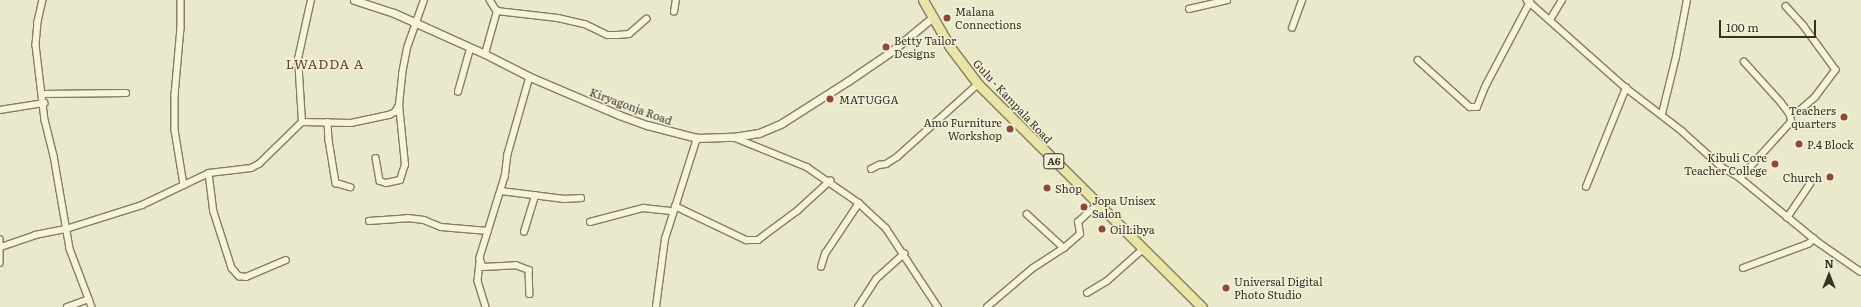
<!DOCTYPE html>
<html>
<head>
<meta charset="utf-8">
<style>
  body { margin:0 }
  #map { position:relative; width:1861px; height:307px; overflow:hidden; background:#ebe9cb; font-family:Literata,serif }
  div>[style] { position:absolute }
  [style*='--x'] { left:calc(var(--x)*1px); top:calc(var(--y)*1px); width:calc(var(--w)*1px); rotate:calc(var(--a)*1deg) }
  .roads { filter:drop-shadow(1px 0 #867d61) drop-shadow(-1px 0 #867d61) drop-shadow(0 1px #867d61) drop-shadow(0 -1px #867d61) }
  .minor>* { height:5.5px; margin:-2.75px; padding:0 2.75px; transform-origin:2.75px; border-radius:2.75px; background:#f6f4dd }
  .tertiary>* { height:7px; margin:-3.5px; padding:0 3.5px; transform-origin:3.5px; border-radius:3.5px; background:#f6f4dd }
  .primary>* { height:9px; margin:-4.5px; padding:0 4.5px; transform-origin:4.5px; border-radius:4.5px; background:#e9e4a7 }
  .dots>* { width:11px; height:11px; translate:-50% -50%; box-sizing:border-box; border:2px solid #f3f1da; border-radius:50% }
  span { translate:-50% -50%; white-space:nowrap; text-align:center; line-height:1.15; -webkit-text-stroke:3px #f3f1da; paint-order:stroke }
  .shield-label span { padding:1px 3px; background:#f3f1da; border:1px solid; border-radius:3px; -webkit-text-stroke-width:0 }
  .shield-label { font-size:10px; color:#383222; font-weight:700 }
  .poi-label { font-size:11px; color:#383222 }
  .left { translate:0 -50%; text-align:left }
  .right { translate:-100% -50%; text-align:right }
  .street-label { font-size:11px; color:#383222 }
  .quarter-label { font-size:13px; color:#614026; letter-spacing:1px }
  .north { position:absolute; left:1809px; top:255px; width:40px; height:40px; -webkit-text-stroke:3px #f3f1da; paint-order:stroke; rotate:0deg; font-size:11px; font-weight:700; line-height:16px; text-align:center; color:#383222 }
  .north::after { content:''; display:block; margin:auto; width:14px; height:18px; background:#383222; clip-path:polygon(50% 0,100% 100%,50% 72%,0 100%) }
  .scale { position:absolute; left:1719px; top:20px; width:97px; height:18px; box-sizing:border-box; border:2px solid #383222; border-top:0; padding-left:5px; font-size:12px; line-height:14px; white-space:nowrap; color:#383222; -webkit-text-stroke:3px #f3f1da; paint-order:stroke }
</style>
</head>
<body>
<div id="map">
  <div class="roads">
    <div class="minor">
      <i style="--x:43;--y:0;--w:23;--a:103"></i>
      <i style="--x:38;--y:22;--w:23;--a:95"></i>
      <i style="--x:36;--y:45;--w:76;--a:83.2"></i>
      <i style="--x:45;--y:120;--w:37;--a:76"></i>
      <i style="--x:54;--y:156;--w:94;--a:80.2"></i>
      <i style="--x:70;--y:249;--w:62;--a:69.2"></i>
      <i style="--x:181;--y:0;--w:28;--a:90"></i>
      <i style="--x:181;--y:28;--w:67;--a:95.1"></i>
      <i style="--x:175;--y:95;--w:35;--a:90"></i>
      <i style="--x:175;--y:130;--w:56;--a:80.7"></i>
      <i style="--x:490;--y:0;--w:13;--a:58"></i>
      <i style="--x:1527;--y:0;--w:132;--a:41.6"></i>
      <i style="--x:1626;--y:88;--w:71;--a:37.5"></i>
      <i style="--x:1682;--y:131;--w:54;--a:42"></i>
      <i style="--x:1722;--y:167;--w:21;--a:31"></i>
      <i style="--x:1740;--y:178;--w:101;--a:39.4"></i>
      <i style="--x:1818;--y:242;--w:52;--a:34.9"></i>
      <i style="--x:1786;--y:6;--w:27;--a:48"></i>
      <i style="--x:1804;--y:26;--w:54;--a:54"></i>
      <i style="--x:1836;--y:70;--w:34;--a:127"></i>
      <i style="--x:1816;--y:97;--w:20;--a:139"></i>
      <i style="--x:1801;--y:110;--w:12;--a:156"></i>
      <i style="--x:1189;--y:9;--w:39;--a:-13"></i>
      <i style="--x:674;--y:12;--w:12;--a:-81"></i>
      <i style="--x:1550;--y:20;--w:23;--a:-59"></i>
      <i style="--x:1292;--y:28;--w:30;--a:-70"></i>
      <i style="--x:485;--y:54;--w:45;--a:-74.4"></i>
      <i style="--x:497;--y:11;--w:61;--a:6.5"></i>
      <i style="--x:558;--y:18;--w:28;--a:13"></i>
      <i style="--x:585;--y:24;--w:25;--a:26"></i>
      <i style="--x:608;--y:35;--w:9;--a:0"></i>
      <i style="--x:617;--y:35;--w:12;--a:-5"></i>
      <i style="--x:629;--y:34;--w:23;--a:-41"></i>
      <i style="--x:1418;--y:60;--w:70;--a:42.1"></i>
      <i style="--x:1470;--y:107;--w:7;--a:0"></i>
      <i style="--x:1477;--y:107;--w:24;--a:-68"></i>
      <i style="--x:1486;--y:85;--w:94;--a:-62.1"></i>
      <i style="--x:530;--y:77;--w:80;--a:105.9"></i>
      <i style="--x:508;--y:154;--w:23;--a:97"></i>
      <i style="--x:505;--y:177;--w:85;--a:107.2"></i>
      <i style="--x:480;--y:258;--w:9;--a:72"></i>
      <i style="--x:483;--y:267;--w:33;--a:-3"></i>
      <i style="--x:516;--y:265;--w:14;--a:21"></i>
      <i style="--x:529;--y:270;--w:24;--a:88"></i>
      <i style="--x:458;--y:92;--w:45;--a:-74.4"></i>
      <i style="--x:42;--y:94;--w:84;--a:-0.7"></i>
      <i style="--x:0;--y:110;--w:45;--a:-9"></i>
      <i style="--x:1662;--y:114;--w:59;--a:-76.2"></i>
      <i style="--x:1676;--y:57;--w:58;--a:-79.1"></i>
      <i style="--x:302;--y:122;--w:63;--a:-93.6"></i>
      <i style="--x:298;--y:59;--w:60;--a:-77.6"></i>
      <i style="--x:328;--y:122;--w:18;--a:87"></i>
      <i style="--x:329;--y:140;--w:44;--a:80.8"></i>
      <i style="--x:336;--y:183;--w:15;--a:16"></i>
      <i style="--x:733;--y:137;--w:80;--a:22.1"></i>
      <i style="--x:807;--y:167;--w:63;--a:34.7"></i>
      <i style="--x:859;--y:203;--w:37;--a:43"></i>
      <i style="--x:886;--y:228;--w:95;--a:56.6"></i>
      <i style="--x:376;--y:158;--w:23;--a:80"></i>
      <i style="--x:380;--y:181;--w:6;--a:18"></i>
      <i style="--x:386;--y:183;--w:14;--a:-12"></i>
      <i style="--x:400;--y:180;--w:16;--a:-72"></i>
      <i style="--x:405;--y:165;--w:60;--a:-95.7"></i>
      <i style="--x:871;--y:169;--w:9;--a:-27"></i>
      <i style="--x:879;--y:165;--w:7;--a:-8"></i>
      <i style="--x:886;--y:164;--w:13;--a:-32"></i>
      <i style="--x:897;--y:157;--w:109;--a:-42"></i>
      <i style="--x:209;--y:173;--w:39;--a:83"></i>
      <i style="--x:214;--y:212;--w:59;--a:72.2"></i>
      <i style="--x:232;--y:268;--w:11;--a:49"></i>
      <i style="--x:239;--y:276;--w:7;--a:8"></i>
      <i style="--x:246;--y:277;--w:43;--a:-23"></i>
      <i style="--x:1740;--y:178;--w:76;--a:-47.7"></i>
      <i style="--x:1791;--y:122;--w:7;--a:-98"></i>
      <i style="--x:1790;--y:115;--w:15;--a:-127"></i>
      <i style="--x:1781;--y:103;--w:55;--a:-132.1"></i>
      <i style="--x:1586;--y:187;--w:107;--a:-68"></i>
      <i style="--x:501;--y:191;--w:64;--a:7.2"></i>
      <i style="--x:564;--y:199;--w:17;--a:-3"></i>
      <i style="--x:675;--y:206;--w:79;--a:25.6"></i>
      <i style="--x:746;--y:240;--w:12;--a:0"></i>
      <i style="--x:758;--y:240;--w:49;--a:-36.6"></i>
      <i style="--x:797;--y:211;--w:45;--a:-42.3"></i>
      <i style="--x:1027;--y:214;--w:50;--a:42.6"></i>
      <i style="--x:1787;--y:218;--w:41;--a:-55.9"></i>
      <i style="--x:369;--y:221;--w:39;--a:-4"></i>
      <i style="--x:408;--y:218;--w:16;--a:7"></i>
      <i style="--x:424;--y:220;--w:18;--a:22"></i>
      <i style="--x:441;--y:227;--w:47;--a:4.9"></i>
      <i style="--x:590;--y:222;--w:55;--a:-14.8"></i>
      <i style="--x:643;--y:208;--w:30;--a:6"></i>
      <i style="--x:524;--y:232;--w:38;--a:-73"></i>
      <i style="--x:0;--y:239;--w:24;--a:90"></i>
      <i style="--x:1;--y:247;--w:36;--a:-19"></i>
      <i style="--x:35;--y:235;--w:32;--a:-11"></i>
      <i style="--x:66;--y:229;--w:80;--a:-17.5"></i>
      <i style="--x:142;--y:205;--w:74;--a:-25.5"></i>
      <i style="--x:209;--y:173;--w:42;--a:-6.8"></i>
      <i style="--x:251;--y:168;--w:9;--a:-27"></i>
      <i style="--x:259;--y:164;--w:60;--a:-44.3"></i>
      <i style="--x:302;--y:122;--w:49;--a:1.2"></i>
      <i style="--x:351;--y:123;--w:39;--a:-12"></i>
      <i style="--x:389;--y:115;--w:7;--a:-27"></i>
      <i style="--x:395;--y:112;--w:8;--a:-60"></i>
      <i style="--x:399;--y:105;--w:31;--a:-84"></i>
      <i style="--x:402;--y:74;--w:26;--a:-79"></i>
      <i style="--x:407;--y:48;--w:51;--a:-70.5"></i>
      <i style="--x:480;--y:262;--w:19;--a:96"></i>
      <i style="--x:478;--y:281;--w:27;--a:73"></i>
      <i style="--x:821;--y:267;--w:14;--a:-73"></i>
      <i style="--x:825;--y:254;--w:61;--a:-56.3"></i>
      <i style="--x:1743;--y:268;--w:69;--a:-20.3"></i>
      <i style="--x:1808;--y:244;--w:8;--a:-40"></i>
      <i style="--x:1087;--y:293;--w:23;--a:-31"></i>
      <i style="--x:1107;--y:281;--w:48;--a:-41.6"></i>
      <i style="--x:67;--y:307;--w:23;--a:-20"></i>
      <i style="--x:656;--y:307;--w:69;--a:-82.5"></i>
      <i style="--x:665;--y:239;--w:106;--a:-72.4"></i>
      <i style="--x:858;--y:307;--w:33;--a:-57"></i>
      <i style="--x:876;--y:279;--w:38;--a:-42"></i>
      <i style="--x:987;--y:307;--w:60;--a:-40.3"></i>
      <i style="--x:1033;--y:268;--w:37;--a:-33"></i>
      <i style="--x:1064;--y:248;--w:21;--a:-41"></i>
      <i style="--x:1080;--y:234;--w:12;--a:-99"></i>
      <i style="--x:1078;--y:222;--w:28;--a:-42"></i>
    </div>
    <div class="tertiary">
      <i style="--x:354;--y:0;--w:42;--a:18"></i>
      <i style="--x:394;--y:13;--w:100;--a:24.3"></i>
      <i style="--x:485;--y:54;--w:51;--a:27.1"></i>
      <i style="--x:530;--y:77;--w:97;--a:23.1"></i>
      <i style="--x:619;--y:115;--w:30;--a:20"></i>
      <i style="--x:647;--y:125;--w:52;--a:14.6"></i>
      <i style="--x:697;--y:138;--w:36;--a:-2"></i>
      <i style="--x:733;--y:137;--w:26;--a:-9"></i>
      <i style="--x:759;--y:133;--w:25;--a:-23"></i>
      <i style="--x:782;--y:123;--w:78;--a:-32.5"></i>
      <i style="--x:848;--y:81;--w:53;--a:-34.3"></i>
      <i style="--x:892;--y:51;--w:53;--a:-39.7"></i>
    </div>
    <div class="primary">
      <i style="--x:923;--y:0;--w:54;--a:60.1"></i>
      <i style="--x:950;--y:47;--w:46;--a:52.9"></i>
      <i style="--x:978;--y:84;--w:316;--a:44.9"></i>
    </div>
  </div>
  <div class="dots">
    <i style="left:947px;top:18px;background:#8f4a36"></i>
    <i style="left:886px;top:47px;background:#8f4a36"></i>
    <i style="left:830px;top:99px;background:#8f4a36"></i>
    <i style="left:1844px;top:117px;background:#8f4a36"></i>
    <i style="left:1010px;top:129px;background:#8f4a36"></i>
    <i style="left:1799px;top:144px;background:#8f4a36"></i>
    <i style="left:1775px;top:164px;background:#8f4a36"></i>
    <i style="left:1830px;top:177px;background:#8f4a36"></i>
    <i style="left:1047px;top:188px;background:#8f4a36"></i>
    <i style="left:1084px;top:207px;background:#8f4a36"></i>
    <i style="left:1102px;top:229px;background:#8f4a36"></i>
    <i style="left:1226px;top:288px;background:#8f4a36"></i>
  </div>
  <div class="shield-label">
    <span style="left:1054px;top:161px">A6</span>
  </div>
  <div class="poi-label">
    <span class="left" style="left:955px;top:18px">Malana<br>Connections</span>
    <span class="left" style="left:894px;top:47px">Betty Tailor<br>Designs</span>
    <span class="left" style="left:839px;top:99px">MATUGGA</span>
    <span class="right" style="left:1836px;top:117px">Teachers<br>quarters</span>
    <span class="right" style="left:1002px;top:129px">Amo Furniture<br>Workshop</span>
    <span class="left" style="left:1807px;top:144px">P.4 Block</span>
    <span class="right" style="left:1767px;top:164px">Kibuli Core<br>Teacher College</span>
    <span class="right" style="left:1822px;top:177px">Church</span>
    <span class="left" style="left:1055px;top:188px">Shop</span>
    <span class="left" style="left:1092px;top:207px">Jopa Unisex<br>Salon</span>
    <span class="left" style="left:1110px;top:229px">OilLibya</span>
    <span class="left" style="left:1234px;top:288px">Universal Digital<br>Photo Studio</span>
  </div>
  <div class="street-label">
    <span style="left:1013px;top:101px;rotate:47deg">Gulu - Kampala Road</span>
    <span style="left:631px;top:106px;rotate:20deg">Kiryagonja Road</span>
  </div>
  <div class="quarter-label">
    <span style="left:325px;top:64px">LWADDA A</span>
  </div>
  <div class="north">N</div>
  <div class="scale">100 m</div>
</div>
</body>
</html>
